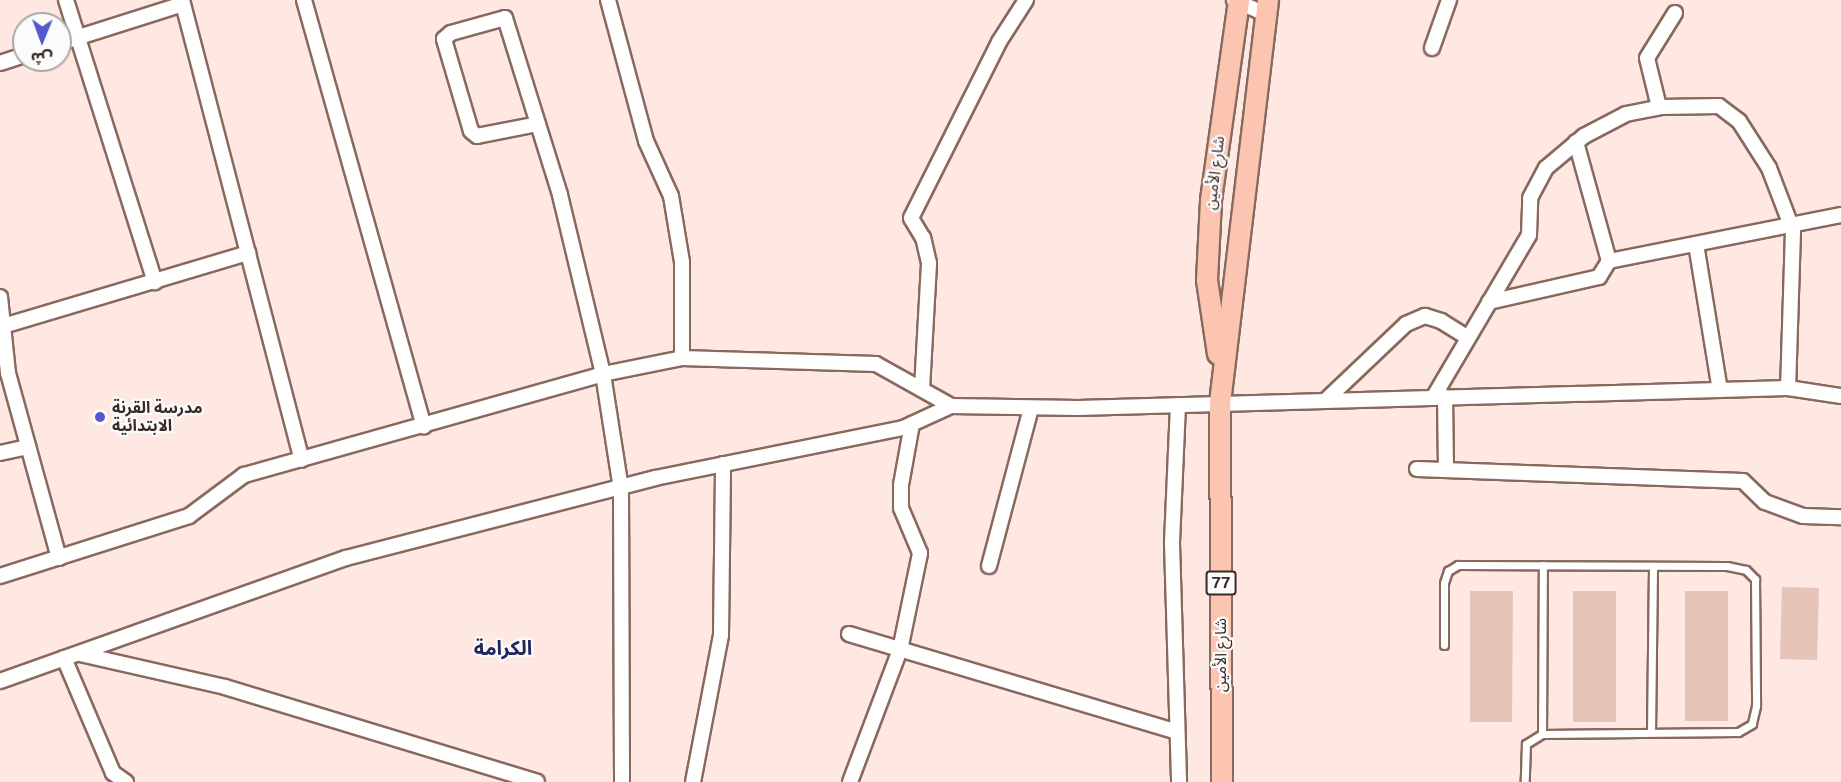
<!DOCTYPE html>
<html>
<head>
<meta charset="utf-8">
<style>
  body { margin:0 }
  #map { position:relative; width:1841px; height:782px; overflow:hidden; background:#fee8e1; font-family:"Public Sans","Noto Sans Arabic",sans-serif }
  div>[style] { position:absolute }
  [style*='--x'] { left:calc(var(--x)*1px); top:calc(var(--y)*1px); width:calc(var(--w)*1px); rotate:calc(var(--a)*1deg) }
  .building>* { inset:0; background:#e6c4b8 }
  .roads { filter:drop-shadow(2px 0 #88695e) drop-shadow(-2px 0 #88695e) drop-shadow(0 2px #88695e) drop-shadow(0 -2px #88695e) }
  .lane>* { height:7px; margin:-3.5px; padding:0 3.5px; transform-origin:3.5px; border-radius:3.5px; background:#fff }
  .street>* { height:14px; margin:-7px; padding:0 7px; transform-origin:7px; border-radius:7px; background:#fff }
  .primary>* { height:20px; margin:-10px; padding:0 10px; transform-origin:10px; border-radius:10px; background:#fbc5b2 }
  .dots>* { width:16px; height:16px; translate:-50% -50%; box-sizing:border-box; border:3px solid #fbfbfb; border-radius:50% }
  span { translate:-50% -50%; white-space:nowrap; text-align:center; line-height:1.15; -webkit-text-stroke:4.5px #fbfbfb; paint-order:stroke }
  .shield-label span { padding:2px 4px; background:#fbfbfb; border:2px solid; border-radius:4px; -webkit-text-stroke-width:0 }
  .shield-label { font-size:15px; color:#372a25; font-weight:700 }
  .street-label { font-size:16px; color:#372a25 }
  .poi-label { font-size:16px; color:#372a25; font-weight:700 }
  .left { translate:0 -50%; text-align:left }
  .quarter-label { font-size:20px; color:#23255e; font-weight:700 }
  .north { position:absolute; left:12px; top:12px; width:60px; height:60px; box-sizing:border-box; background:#fbfbfb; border:2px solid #ada7a5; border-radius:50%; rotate:181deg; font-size:16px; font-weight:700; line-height:24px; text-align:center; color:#372a25 }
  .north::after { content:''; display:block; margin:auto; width:21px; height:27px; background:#5458cf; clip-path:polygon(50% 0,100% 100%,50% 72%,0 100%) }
</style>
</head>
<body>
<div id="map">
  <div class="building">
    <i style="clip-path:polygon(1782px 587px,1819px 588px,1817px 660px,1780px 659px)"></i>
    <i style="clip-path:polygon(1470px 591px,1513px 591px,1512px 722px,1470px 722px)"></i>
    <i style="clip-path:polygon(1573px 591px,1616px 591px,1616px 722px,1573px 722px)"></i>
    <i style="clip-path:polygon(1685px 591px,1728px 591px,1728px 721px,1685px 721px)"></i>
  </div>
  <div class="roads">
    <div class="lane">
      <i style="--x:1444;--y:645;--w:62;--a:-90"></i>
      <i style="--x:1444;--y:583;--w:13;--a:-72"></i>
      <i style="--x:1448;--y:571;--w:12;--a:-31"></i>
      <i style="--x:1458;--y:565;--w:269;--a:0.2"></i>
      <i style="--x:1727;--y:566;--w:19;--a:12"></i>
      <i style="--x:1746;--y:570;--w:13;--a:45"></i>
      <i style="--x:1755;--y:579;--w:127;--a:89.5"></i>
      <i style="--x:1756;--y:706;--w:18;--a:103"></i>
      <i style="--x:1752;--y:724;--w:16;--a:150"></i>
      <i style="--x:1738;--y:732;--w:196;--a:179.4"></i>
      <i style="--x:1542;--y:734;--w:19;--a:148"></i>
      <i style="--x:1526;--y:744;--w:38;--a:92"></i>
      <i style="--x:1651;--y:732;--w:166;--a:-89.3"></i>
      <i style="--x:1542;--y:734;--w:169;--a:-89.7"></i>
    </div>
    <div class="street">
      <i style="--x:66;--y:0;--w:296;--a:72.5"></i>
      <i style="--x:182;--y:0;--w:475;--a:75.4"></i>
      <i style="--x:304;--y:0;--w:443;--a:74.3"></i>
      <i style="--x:608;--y:0;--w:146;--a:74.9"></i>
      <i style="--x:646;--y:141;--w:60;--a:65.6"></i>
      <i style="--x:671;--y:196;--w:67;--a:80.5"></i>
      <i style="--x:682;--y:262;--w:96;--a:90"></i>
      <i style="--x:1234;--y:0;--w:35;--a:24"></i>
      <i style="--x:60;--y:43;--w:129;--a:-17.6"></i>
      <i style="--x:1432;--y:48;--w:51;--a:-70.5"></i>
      <i style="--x:0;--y:63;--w:25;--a:-18"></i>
      <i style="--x:1659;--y:107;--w:50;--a:-103.8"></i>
      <i style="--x:1647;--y:58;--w:53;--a:-58.1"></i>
      <i style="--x:538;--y:124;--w:62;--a:168.9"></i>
      <i style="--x:477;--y:136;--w:8;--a:-140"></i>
      <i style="--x:471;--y:131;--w:96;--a:-106.4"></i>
      <i style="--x:444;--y:39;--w:9;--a:-41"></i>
      <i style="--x:451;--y:33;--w:56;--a:-15.5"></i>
      <i style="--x:505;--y:18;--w:185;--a:72.7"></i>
      <i style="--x:560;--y:195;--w:184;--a:76.5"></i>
      <i style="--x:603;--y:374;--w:116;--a:81.1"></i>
      <i style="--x:621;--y:489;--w:293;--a:89.8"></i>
      <i style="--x:1576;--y:142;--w:123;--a:74.5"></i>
      <i style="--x:1696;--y:244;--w:148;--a:80.7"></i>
      <i style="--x:0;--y:297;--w:76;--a:84"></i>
      <i style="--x:8;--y:373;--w:192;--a:74.6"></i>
      <i style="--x:1489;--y:302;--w:113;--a:-12.8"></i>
      <i style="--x:1599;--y:277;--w:19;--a:-58"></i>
      <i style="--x:1609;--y:261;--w:237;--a:-11.2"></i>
      <i style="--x:3;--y:326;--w:256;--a:-16.6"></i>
      <i style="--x:922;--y:389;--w:126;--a:-86.8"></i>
      <i style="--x:929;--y:263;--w:26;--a:-103"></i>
      <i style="--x:923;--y:238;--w:23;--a:-121"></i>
      <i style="--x:911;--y:218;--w:197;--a:-63.4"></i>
      <i style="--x:999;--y:42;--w:50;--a:-57.3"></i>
      <i style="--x:1445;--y:397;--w:71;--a:89.2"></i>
      <i style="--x:1433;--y:398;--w:189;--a:-59.5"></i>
      <i style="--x:1529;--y:235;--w:37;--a:-88"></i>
      <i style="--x:1530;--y:198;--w:34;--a:-62"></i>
      <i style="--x:1546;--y:168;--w:50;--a:-40.1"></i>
      <i style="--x:1584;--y:136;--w:47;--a:-27.6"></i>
      <i style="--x:1626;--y:114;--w:37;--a:-11"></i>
      <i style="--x:1662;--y:107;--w:57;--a:-1"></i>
      <i style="--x:1719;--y:106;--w:25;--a:37"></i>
      <i style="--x:1739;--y:121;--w:56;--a:57.4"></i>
      <i style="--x:1769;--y:168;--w:67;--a:69.1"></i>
      <i style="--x:1793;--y:231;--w:157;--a:91.8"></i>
      <i style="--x:1326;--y:400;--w:110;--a:-43.5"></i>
      <i style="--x:1406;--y:324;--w:21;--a:-23"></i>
      <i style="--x:1425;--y:316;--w:17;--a:17"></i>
      <i style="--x:1441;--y:321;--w:31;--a:32"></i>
      <i style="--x:1178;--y:405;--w:138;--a:92.5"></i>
      <i style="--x:1172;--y:543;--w:239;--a:88.3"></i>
      <i style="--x:0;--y:453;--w:29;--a:-12"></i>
      <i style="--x:1417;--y:469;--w:326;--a:2.1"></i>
      <i style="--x:1743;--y:481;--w:30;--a:44"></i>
      <i style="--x:1765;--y:502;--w:40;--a:20.2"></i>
      <i style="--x:1803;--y:516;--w:38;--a:2"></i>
      <i style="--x:989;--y:566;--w:163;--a:-75.1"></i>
      <i style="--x:0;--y:576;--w:198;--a:-17.6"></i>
      <i style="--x:189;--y:516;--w:69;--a:-36.7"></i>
      <i style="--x:244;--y:475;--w:373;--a:-15.7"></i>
      <i style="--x:603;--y:374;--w:81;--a:-11.4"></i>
      <i style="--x:682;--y:358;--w:194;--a:1.8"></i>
      <i style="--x:876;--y:364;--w:86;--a:29.2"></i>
      <i style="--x:849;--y:634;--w:342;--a:16.6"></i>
      <i style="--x:80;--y:654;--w:149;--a:12.8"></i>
      <i style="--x:225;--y:687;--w:326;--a:16.9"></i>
      <i style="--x:64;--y:658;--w:125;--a:66.9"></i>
      <i style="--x:113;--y:773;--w:16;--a:35"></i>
      <i style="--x:0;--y:681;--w:367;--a:-19.6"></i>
      <i style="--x:346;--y:558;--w:319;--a:-14.5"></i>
      <i style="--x:655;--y:478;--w:253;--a:-11.4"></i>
      <i style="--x:903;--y:428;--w:53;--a:-24.6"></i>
      <i style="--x:951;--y:406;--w:127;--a:0.9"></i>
      <i style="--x:1078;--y:408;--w:710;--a:-1.61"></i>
      <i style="--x:1788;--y:388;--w:54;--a:8.6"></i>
      <i style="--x:693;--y:782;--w:150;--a:-79.2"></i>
      <i style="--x:721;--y:635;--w:171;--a:-89.3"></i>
      <i style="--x:850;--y:782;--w:141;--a:-69.3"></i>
      <i style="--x:900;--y:650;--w:99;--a:-78.3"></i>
      <i style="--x:920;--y:553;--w:49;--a:-112.9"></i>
      <i style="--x:901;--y:508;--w:23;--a:-90"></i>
      <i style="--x:901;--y:485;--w:62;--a:-79.8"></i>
    </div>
    <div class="primary">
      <i style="--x:1218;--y:354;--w:75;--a:-98.5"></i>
      <i style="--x:1207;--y:280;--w:80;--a:-87.1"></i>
      <i style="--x:1211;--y:200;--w:202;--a:-82"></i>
      <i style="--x:1222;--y:782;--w:379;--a:-90.3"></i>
      <i style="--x:1220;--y:403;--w:406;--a:-83.2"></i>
    </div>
  </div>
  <div class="dots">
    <i style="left:100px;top:417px;background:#5458cf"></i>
  </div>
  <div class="shield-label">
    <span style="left:1221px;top:583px">77</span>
  </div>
  <div class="street-label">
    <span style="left:1215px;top:173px;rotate:-83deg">شارع الأمين</span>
    <span style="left:1221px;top:655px;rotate:-90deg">شارع الأمين</span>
  </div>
  <div class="poi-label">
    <span class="left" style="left:112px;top:417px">مدرسة القرنة<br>الابتدائية</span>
  </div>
  <div class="quarter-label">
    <span style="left:503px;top:648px">الكرامة</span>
  </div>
  <div class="north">ش</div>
</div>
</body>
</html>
